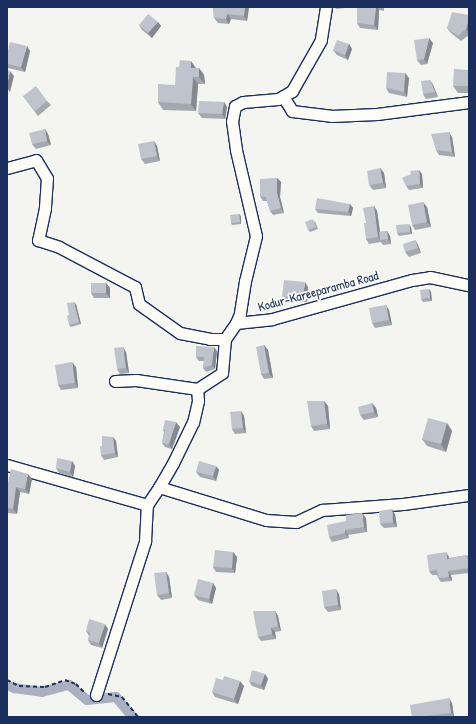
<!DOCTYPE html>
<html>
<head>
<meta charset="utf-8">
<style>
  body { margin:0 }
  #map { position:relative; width:476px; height:724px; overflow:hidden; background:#f4f4f1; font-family:"Patrick Hand",sans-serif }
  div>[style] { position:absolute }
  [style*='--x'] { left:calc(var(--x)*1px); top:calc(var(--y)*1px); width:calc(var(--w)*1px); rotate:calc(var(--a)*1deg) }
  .canal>* { height:10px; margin:-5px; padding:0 5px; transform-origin:5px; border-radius:5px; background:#aab0bf }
  .path>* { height:1.5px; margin-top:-0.75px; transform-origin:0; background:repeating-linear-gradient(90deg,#1b2f5e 0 4px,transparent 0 7px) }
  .roads { filter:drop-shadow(1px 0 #1b2f5e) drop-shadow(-1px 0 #1b2f5e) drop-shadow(0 1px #1b2f5e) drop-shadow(0 -1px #1b2f5e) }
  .street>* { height:11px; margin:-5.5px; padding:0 5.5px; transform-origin:5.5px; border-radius:5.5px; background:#fdfcf7 }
  .wall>* { inset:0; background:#a4a8af }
  .shaded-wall>* { inset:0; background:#86888f }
  .building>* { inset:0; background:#bfc3cc }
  span { translate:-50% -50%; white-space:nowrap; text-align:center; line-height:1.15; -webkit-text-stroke:3.5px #fdfcf7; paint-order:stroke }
  .street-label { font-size:13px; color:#1b2f5e }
  .frame { position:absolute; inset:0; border:8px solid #1b2f5e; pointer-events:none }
</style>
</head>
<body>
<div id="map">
  <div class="canal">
    <i style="--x:7;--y:685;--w:8;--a:23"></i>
    <i style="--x:14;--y:688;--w:28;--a:8"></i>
    <i style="--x:42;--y:692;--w:28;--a:-15"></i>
    <i style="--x:69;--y:685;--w:23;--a:40"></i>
    <i style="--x:87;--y:700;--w:29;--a:-6"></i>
    <i style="--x:116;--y:697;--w:26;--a:50"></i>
  </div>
  <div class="path">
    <i style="--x:7;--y:680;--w:13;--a:27"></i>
    <i style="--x:19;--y:686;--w:26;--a:2"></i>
    <i style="--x:45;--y:687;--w:21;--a:-19"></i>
    <i style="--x:65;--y:680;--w:12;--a:20"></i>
    <i style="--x:76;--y:684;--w:14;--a:45"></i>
    <i style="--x:108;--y:694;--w:14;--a:12"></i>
    <i style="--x:122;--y:697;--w:26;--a:51"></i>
  </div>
  <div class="roads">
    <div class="street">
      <i style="--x:326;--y:7;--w:33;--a:99"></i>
      <i style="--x:321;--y:40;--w:59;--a:119.6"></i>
      <i style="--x:292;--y:91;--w:16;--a:150"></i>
      <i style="--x:278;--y:99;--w:35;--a:175"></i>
      <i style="--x:243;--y:102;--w:9;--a:153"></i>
      <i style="--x:235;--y:106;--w:15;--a:101"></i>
      <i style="--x:232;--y:121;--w:29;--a:82"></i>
      <i style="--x:236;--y:150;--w:88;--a:76.9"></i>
      <i style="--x:256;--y:236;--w:46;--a:103.7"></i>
      <i style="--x:245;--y:281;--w:33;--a:99"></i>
      <i style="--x:240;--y:314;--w:10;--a:114"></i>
      <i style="--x:236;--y:323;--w:36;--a:-6"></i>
      <i style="--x:272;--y:319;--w:145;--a:-15.6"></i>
      <i style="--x:412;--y:280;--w:18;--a:-9"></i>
      <i style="--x:430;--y:277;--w:40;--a:12"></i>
      <i style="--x:284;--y:98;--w:15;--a:58"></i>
      <i style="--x:292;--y:111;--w:39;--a:7"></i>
      <i style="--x:331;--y:116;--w:46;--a:-2.5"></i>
      <i style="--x:377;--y:114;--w:93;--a:-7.4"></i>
      <i style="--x:7;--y:168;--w:30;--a:-15"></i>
      <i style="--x:36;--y:160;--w:21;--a:59"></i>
      <i style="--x:47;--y:178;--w:30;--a:94"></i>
      <i style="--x:45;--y:208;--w:33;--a:102"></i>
      <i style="--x:38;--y:240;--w:22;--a:18"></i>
      <i style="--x:59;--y:247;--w:86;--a:27.8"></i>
      <i style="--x:135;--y:287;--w:17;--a:77"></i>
      <i style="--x:139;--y:304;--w:50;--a:35.3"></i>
      <i style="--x:180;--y:333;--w:31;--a:11"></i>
      <i style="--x:210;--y:339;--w:15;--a:0"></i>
      <i style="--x:225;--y:339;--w:19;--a:-55"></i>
      <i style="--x:225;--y:339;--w:34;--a:95"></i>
      <i style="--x:222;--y:373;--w:30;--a:147"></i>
      <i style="--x:197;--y:389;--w:12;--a:85"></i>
      <i style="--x:198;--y:401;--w:22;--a:103"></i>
      <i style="--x:193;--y:422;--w:46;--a:116"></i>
      <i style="--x:173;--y:463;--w:28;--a:120"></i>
      <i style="--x:159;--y:487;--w:112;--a:17.1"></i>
      <i style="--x:266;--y:520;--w:30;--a:4"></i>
      <i style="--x:296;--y:522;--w:29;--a:-25"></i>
      <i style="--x:322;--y:510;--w:81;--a:-4.2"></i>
      <i style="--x:403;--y:504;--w:67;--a:-7.8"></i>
      <i style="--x:115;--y:381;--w:21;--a:-3"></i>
      <i style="--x:136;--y:380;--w:62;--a:8.4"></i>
      <i style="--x:7;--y:465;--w:146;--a:15.9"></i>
      <i style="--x:96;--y:695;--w:162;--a:-72.3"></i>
      <i style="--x:145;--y:541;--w:36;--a:-87"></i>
      <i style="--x:147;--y:505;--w:22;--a:-56"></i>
    </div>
  </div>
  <div class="wall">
    <i style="clip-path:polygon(213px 7px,249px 7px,247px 21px,231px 19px,229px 24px,218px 23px,214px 18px)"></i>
    <i style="clip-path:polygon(335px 7px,354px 7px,336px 9px)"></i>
    <i style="clip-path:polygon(357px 7px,384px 7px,384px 11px,379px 10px,378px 30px,360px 28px,357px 23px)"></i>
    <i style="clip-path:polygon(469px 15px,469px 35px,461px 41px,451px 33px,447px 28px)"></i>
    <i style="clip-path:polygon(158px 22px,161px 26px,152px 38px,142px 30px,139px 25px)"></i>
    <i style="clip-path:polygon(433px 43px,427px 64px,421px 65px,417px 60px)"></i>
    <i style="clip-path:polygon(349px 44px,352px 49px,348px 60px,337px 55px,333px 50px)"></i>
    <i style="clip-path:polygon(30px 51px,25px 72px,8px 68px,7px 66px,7px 55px)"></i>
    <i style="clip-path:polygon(196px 68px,199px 68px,204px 75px,205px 84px,198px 84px,196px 111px,163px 110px,158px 102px)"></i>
    <i style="clip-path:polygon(469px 70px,469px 93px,458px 93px,453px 86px)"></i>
    <i style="clip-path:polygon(409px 78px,407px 97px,389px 93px,386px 88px)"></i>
    <i style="clip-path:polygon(430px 80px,433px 85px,438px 97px,426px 99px,423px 94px)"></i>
    <i style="clip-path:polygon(23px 96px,47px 101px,51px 105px,38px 116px)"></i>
    <i style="clip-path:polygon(224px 102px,227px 107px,225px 119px,202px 118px,198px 113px)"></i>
    <i style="clip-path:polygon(45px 129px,48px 134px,51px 145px,36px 149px,32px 144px)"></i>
    <i style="clip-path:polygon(452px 137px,455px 157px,439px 155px,436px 150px)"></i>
    <i style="clip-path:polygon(154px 141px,157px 146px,160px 161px,145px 164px,141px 159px)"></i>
    <i style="clip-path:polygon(380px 168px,384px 173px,386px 188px,373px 190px,369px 185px)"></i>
    <i style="clip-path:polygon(422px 174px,423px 188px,409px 190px,406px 186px)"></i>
    <i style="clip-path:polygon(277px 178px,281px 182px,280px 197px,284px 213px,273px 215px,270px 211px,267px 201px,263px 201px,260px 196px)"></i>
    <i style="clip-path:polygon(350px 204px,353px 208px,351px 216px,318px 213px,315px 209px)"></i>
    <i style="clip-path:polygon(374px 206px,377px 211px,380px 232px,387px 231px,390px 236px,391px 244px,383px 245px,381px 242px,369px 244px,366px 239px,366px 223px)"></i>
    <i style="clip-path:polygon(427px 207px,431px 227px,415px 230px,412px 225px)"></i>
    <i style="clip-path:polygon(241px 216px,241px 224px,232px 225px,231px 223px)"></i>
    <i style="clip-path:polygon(315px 221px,318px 229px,310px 232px,308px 230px)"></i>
    <i style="clip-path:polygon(411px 227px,412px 234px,399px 236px,397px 233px)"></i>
    <i style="clip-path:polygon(415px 240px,418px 245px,421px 253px,409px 257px,405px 252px)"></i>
    <i style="clip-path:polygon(106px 283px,110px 288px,110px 298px,94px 298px,91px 293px)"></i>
    <i style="clip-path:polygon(308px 287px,307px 302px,286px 302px,282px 297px)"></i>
    <i style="clip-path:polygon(429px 289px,431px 292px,432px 301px,423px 302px,421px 299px)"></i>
    <i style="clip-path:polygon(76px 304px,81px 324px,71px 327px,69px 325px,69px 315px)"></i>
    <i style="clip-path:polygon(389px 310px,392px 325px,375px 328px,372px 323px)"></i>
    <i style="clip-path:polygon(264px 345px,268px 350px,273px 378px,264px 379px,261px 374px)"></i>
    <i style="clip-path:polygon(217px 351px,215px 369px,206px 372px,203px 368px,204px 361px,199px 361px,196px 357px)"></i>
    <i style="clip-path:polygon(126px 352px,129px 373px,120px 374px,117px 369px)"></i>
    <i style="clip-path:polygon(76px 367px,78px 388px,61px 390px,58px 385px)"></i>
    <i style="clip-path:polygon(324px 401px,328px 406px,330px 429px,314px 431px,311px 426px)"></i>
    <i style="clip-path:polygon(372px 403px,376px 408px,378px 417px,364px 420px,360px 415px)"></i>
    <i style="clip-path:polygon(241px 411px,244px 416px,246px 433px,235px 434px,232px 429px)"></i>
    <i style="clip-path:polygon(447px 423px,452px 431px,446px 452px,427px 446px,422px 439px)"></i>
    <i style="clip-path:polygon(180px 427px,172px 449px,165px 447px,162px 443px,164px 432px,163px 430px)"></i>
    <i style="clip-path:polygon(113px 437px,116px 441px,118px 457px,104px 460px,101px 455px,102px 446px)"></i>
    <i style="clip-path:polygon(72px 461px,75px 466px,73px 477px,59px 473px,56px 468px)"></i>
    <i style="clip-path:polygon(219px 470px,216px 481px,200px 477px,196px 472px)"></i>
    <i style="clip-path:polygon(32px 479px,29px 494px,20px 492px,17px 514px,7px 513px,7px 487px)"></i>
    <i style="clip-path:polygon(395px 514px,397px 527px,384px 528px,380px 524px)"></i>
    <i style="clip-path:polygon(366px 518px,367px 532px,348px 535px,349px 538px,332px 542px,329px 537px)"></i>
    <i style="clip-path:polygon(233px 552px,237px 557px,235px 573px,216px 572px,213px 567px)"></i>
    <i style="clip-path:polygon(467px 555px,469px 557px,469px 573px,451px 575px,452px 581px,441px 582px,438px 578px,437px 575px,432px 575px,429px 571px,449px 557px,449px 558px)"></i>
    <i style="clip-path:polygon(166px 572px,169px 577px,172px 598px,161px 600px,157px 595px)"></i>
    <i style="clip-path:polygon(213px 583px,216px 588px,212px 604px,198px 600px,194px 595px)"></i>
    <i style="clip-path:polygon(339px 594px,341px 610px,328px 612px,324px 607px)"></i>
    <i style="clip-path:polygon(275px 611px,278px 616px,281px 631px,275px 632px,276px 639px,261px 641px,258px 637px)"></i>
    <i style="clip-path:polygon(108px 629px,102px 648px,91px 645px,88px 640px,89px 636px,86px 631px)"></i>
    <i style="clip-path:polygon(265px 674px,268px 679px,264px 690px,252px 686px,249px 681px)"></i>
    <i style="clip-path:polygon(244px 686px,238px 704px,215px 697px,212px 692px)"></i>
    <i style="clip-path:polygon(452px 703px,454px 717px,412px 717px)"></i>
  </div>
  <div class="shaded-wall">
    <i style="clip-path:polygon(245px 7px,249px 7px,247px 21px,244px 16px)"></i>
    <i style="clip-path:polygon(376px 7px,378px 7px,379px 10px,378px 30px,374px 25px)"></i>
    <i style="clip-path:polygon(227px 14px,231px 19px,229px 24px,226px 19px)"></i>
    <i style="clip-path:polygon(469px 19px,469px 33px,466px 29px)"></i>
    <i style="clip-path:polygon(158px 22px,161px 26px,152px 38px,148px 33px)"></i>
    <i style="clip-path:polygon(429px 38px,433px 43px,427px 64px,424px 59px)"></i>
    <i style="clip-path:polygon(349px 44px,352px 49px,348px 60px,345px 55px)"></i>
    <i style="clip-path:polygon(27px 46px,30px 51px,25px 72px,21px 67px)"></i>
    <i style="clip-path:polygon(191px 61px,196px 68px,191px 68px)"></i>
    <i style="clip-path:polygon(199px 68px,204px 75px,205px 84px,199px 77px)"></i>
    <i style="clip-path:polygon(10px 71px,14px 76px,10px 92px,7px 88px,7px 85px)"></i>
    <i style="clip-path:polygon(405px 73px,409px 78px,407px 97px,404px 92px)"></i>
    <i style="clip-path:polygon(193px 77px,198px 84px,196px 111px,191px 104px)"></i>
    <i style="clip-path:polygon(430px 80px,433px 85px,438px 97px,435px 92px)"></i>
    <i style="clip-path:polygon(224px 102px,227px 107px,225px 119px,222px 114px)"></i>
    <i style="clip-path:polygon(45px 129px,48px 134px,51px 145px,47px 141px)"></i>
    <i style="clip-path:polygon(449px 132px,452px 137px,455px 157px,452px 152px)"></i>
    <i style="clip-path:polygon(154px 141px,157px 146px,160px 161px,157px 156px)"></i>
    <i style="clip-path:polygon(380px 168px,384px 173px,386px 188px,383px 183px)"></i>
    <i style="clip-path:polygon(419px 170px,422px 174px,423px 188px,420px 184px)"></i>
    <i style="clip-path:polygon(277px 178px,281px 182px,280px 197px,284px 213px,281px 208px,277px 193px)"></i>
    <i style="clip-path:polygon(423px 202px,427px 207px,431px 227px,427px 222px)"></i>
    <i style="clip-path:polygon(350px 204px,353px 208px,351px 216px,348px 212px)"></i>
    <i style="clip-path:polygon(374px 206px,377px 211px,381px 239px,380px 240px,378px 237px)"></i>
    <i style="clip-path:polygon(239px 214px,241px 216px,241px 224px,240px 222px)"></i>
    <i style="clip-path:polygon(409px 224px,411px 227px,412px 234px,410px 232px)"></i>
    <i style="clip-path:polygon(387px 231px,390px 236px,391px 244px,388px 239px)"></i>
    <i style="clip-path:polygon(415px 240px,418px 245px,421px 253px,418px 248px)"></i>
    <i style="clip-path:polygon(305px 282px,308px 287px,307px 302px,303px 297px)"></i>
    <i style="clip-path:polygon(106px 283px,110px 288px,110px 298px,106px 293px)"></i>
    <i style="clip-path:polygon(429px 289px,431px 292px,432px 301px,430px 298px)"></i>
    <i style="clip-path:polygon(74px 302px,76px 304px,81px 324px,79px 322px)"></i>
    <i style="clip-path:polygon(386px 305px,389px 310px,392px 325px,389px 320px)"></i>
    <i style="clip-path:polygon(264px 345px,268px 350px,273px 378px,269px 373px)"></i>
    <i style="clip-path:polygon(123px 347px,126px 352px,129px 373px,126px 368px)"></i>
    <i style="clip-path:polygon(214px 347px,217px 351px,215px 369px,212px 365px)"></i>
    <i style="clip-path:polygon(72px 362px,76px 367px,78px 388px,75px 383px)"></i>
    <i style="clip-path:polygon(324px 401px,328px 406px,330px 429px,327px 424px)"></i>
    <i style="clip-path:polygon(372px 403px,376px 408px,378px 417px,374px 412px)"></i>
    <i style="clip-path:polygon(241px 411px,244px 416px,246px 433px,243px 428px)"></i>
    <i style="clip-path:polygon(176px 422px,180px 427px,172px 449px,169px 444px)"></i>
    <i style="clip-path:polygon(447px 423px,452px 431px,446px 452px,441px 444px)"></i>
    <i style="clip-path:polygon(113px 437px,116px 441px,118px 457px,115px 453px)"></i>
    <i style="clip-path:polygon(72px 461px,75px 466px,73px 477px,70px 472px)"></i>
    <i style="clip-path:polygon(216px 466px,219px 470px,216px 481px,213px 476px)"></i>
    <i style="clip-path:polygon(28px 474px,32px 479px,29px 494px,25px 489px)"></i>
    <i style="clip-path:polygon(16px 487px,20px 492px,17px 514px,13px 509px)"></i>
    <i style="clip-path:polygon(392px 509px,395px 514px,397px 527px,393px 522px)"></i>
    <i style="clip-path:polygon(362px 513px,366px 518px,367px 532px,364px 527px)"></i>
    <i style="clip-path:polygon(345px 530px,348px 535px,349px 538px,345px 533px)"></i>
    <i style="clip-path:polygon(233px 552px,237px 557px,235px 573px,232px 568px)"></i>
    <i style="clip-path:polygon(446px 552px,449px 557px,450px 563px,447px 559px)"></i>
    <i style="clip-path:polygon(448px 571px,451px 575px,452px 581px,449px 577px)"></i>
    <i style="clip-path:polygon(166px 572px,169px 577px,172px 598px,169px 593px)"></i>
    <i style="clip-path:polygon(213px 583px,216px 588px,212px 604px,209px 599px)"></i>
    <i style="clip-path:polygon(336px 589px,339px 594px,341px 610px,338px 605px)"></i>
    <i style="clip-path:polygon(275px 611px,278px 616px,281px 631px,278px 626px)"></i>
    <i style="clip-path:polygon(105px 624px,108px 629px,102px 648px,99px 643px)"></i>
    <i style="clip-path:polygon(271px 628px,275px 632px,276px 639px,272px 634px)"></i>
    <i style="clip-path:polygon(265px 674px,268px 679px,264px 690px,261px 685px)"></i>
    <i style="clip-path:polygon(240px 681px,244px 686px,238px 704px,234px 699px)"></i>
    <i style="clip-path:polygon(449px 698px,452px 703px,454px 717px,451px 713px)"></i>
  </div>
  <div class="building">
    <i style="clip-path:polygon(213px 7px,245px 7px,244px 16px,227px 14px,226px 19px,214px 18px)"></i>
    <i style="clip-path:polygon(357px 7px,376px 7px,374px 25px,357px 23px)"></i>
    <i style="clip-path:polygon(452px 12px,469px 15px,469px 19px,466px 29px,458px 36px,447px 28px)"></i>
    <i style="clip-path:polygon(148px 14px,158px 22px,148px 33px,139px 25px)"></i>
    <i style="clip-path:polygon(429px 38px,424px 59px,417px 60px,414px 40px)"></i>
    <i style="clip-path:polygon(337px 40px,349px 44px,345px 55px,333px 50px)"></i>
    <i style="clip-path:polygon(10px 42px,27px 46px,21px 67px,7px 64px,7px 55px)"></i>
    <i style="clip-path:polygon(180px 60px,191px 61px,191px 68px,199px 68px,199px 77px,193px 77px,191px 104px,158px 102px,158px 84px,175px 85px,176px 67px,179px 67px)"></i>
    <i style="clip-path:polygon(454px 69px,469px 70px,469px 86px,453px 86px)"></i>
    <i style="clip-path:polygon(7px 70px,10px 71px,7px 85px)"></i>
    <i style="clip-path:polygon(387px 72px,405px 73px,404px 92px,386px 88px)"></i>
    <i style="clip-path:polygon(430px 80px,435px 92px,423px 94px,421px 81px)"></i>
    <i style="clip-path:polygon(36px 86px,47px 101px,35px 111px,23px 96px)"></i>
    <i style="clip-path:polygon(199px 101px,224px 102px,222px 114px,198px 113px)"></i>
    <i style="clip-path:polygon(45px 129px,47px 141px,32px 144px,29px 133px)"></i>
    <i style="clip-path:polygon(449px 132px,452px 152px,436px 150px,431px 134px)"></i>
    <i style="clip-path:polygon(154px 141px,157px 156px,141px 159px,138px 144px)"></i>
    <i style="clip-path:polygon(380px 168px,383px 183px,369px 185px,367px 171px)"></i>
    <i style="clip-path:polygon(419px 170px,420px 184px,406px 186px,402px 178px,411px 174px,410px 171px)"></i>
    <i style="clip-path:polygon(277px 178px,277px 193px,281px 208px,270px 211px,266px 197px,260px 196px,260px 179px)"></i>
    <i style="clip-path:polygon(317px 198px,350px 204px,348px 212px,315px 209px)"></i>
    <i style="clip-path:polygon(423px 202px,427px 222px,412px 225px,408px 205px)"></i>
    <i style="clip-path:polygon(374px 206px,378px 237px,366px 239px,364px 223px,366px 223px,363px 208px)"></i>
    <i style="clip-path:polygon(239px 214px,240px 222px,231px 223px,230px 215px)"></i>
    <i style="clip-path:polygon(313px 219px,316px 227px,308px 230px,305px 222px)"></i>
    <i style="clip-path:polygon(409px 224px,410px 232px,397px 233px,396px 225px)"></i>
    <i style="clip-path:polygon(387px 231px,388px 239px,380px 240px,379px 232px)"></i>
    <i style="clip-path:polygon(415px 240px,418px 248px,405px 252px,403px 244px)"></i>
    <i style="clip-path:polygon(284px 280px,305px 282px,303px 297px,282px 297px)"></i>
    <i style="clip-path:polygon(91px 283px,106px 283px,106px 293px,91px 293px)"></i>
    <i style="clip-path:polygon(429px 289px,430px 298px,421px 299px,420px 290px)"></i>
    <i style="clip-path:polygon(74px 302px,79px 322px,69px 325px,67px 316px,69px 315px,67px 303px)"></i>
    <i style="clip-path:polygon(386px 305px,389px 320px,372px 323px,369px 308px)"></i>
    <i style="clip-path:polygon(264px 345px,269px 373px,261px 374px,256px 347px)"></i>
    <i style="clip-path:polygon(196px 346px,214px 347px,212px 365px,203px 368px,204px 357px,196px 357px)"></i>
    <i style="clip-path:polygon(123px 347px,126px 368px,117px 369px,114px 348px)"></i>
    <i style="clip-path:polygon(72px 362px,75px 383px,58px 385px,55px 365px)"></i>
    <i style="clip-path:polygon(307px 401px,324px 401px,327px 424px,311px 426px)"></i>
    <i style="clip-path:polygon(372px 403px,374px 412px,360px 415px,358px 407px)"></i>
    <i style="clip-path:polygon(241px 411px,243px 428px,232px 429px,230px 412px)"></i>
    <i style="clip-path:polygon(428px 418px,447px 423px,441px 444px,422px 439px)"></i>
    <i style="clip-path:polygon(165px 420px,176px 422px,169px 444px,162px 443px,165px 430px,163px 430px)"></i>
    <i style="clip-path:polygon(102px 436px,113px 437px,115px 453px,101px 455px,100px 446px,102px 446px)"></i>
    <i style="clip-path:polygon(57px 458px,72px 461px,70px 472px,56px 468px)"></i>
    <i style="clip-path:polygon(199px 461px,216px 466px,213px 476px,196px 472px)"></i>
    <i style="clip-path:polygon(11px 469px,28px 474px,25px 489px,16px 487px,13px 509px,7px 508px,7px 487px)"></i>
    <i style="clip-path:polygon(392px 509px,393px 522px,380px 524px,379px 511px)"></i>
    <i style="clip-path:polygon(362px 513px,364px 527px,345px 530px,345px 533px,329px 537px,327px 525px,346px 521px,346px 515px)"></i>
    <i style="clip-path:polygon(215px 550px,233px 552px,232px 568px,213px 567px)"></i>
    <i style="clip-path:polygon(446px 552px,447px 559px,467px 555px,469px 565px,469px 568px,448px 571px,449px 577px,438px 578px,437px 570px,429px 571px,427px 555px)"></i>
    <i style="clip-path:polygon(166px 572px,169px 593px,157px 595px,154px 573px)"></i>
    <i style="clip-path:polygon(198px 579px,213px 583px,209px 599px,194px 595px)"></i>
    <i style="clip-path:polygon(336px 589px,338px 605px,324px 607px,322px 591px)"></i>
    <i style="clip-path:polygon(253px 611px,275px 611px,278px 626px,271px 628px,272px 634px,258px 637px)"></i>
    <i style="clip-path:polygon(89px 619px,105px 624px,99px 643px,88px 640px,90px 632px,86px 631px)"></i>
    <i style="clip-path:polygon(252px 670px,265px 674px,261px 685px,249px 681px)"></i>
    <i style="clip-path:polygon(224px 676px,240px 681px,234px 699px,212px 692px,216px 678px,223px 680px)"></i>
    <i style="clip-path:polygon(449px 698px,451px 713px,426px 716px,426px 717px,412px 717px,410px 705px)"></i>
  </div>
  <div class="street-label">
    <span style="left:318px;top:291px;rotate:-15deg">Kodur-Kareeparamba Road</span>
  </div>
  <div class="frame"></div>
</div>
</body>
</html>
